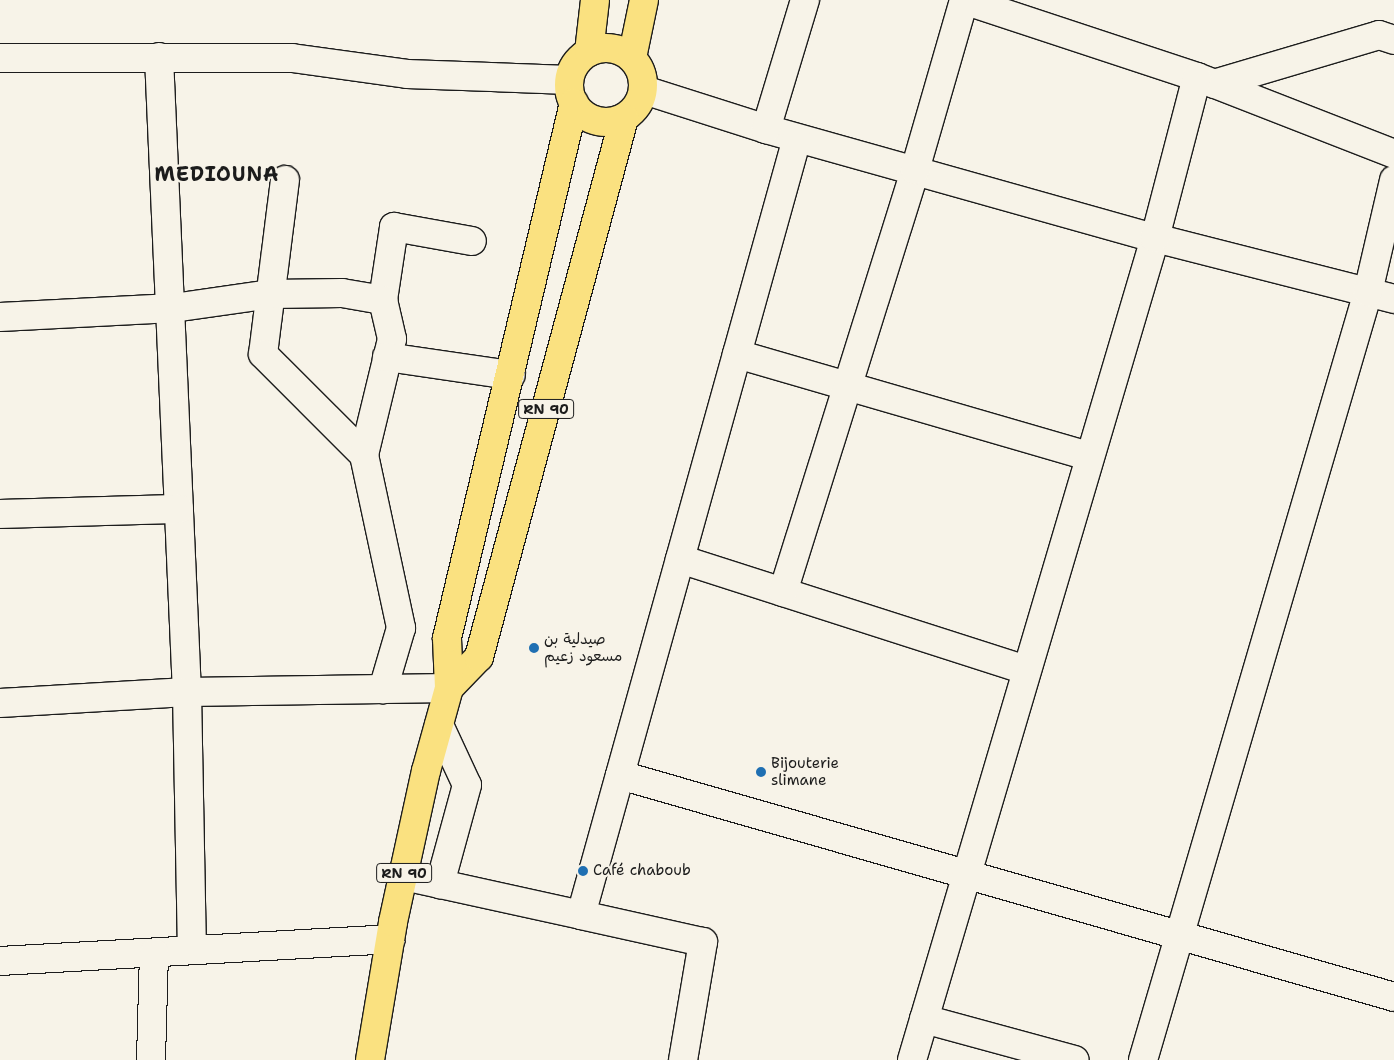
<!DOCTYPE html>
<html>
<head>
<meta charset="utf-8">
<style>
  body { margin:0 }
  #map { position:relative; width:1394px; height:1060px; overflow:hidden; background:#f7f3e8; font-family:"Shantell Sans","Playpen Sans Arabic",sans-serif }
  div>[style] { position:absolute }
  [style*='--x'] { left:calc(var(--x)*1px); top:calc(var(--y)*1px); width:calc(var(--w)*1px); rotate:calc(var(--a)*1deg) }
  .roads { filter:drop-shadow(1px 0 #1c1c1c) drop-shadow(-1px 0 #1c1c1c) drop-shadow(0 1px #1c1c1c) drop-shadow(0 -1px #1c1c1c) }
  .street>* { height:28px; margin:-14px; padding:0 14px; transform-origin:14px; border-radius:14px; background:#f7f3e8 }
  .primary>* { height:28px; margin:-14px; padding:0 14px; transform-origin:14px; border-radius:14px; background:#fae180 }
  .primary>.ring { margin:-14px; padding:0; box-sizing:content-box; background:none; border:28px solid #fae180; border-radius:50% }
  .dots>* { width:14px; height:14px; translate:-50% -50%; box-sizing:border-box; border:2px solid #f7f3e8; border-radius:50% }
  span { translate:-50% -50%; white-space:nowrap; text-align:center; line-height:1.15; -webkit-text-stroke:4.5px #f7f3e8; paint-order:stroke }
  .shield-label span { padding:1px 4px; background:#f7f3e8; border:1px solid; border-radius:4px; -webkit-text-stroke-width:0 }
  .shield-label { font-size:14px; color:#1c1c1c; font-weight:700 }
  .poi-label { font-size:15px; color:#1c1c1c }
  .left { translate:0 -50%; text-align:left }
  .district-label { font-size:20px; color:#1c1c1c; font-weight:700; letter-spacing:1px }
</style>
</head>
<body>
<div id="map">
  <div class="roads">
    <div class="street">
      <i style="--x:964;--y:0;--w:245;--a:18.3"></i>
      <i style="--x:1197;--y:77;--w:212;--a:21.3"></i>
      <i style="--x:159;--y:57;--w:636;--a:87.48"></i>
      <i style="--x:187;--y:692;--w:257;--a:88.9"></i>
      <i style="--x:0;--y:58;--w:292;--a:0"></i>
      <i style="--x:292;--y:58;--w:116;--a:7.9"></i>
      <i style="--x:407;--y:74;--w:162;--a:2.1"></i>
      <i style="--x:1214;--y:84;--w:172;--a:-16.5"></i>
      <i style="--x:1379;--y:35;--w:16;--a:18"></i>
      <i style="--x:644;--y:90;--w:128;--a:17.7"></i>
      <i style="--x:766;--y:129;--w:404;--a:15.7"></i>
      <i style="--x:1155;--y:238;--w:247;--a:14.3"></i>
      <i style="--x:766;--y:129;--w:135;--a:-73.2"></i>
      <i style="--x:285;--y:180;--w:175;--a:97.2"></i>
      <i style="--x:263;--y:354;--w:143;--a:45"></i>
      <i style="--x:383;--y:300;--w:74;--a:-81.4"></i>
      <i style="--x:394;--y:227;--w:79;--a:10.2"></i>
      <i style="--x:0;--y:317;--w:173;--a:-3"></i>
      <i style="--x:173;--y:308;--w:98;--a:-8.2"></i>
      <i style="--x:270;--y:294;--w:72;--a:-0.8"></i>
      <i style="--x:342;--y:293;--w:42;--a:9.7"></i>
      <i style="--x:383;--y:300;--w:40;--a:77"></i>
      <i style="--x:392;--y:339;--w:119;--a:103.6"></i>
      <i style="--x:364;--y:455;--w:177;--a:77.9"></i>
      <i style="--x:401;--y:628;--w:64;--a:106.4"></i>
      <i style="--x:737;--y:354;--w:366;--a:16.2"></i>
      <i style="--x:387;--y:357;--w:125;--a:8.3"></i>
      <i style="--x:0;--y:514;--w:179;--a:-1.6"></i>
      <i style="--x:680;--y:559;--w:362;--a:17.8"></i>
      <i style="--x:783;--y:592;--w:442;--a:-72.6"></i>
      <i style="--x:915;--y:170;--w:177;--a:-73.9"></i>
      <i style="--x:0;--y:703;--w:187;--a:-3.4"></i>
      <i style="--x:187;--y:692;--w:262;--a:-0.9"></i>
      <i style="--x:439;--y:725;--w:66;--a:65"></i>
      <i style="--x:467;--y:785;--w:103;--a:105.3"></i>
      <i style="--x:620;--y:775;--w:805;--a:16"></i>
      <i style="--x:404;--y:876;--w:181;--a:12.4"></i>
      <i style="--x:581;--y:915;--w:806;--a:-74.46"></i>
      <i style="--x:581;--y:915;--w:125;--a:12.5"></i>
      <i style="--x:703;--y:942;--w:120;--a:99.6"></i>
      <i style="--x:0;--y:961;--w:391;--a:-3.2"></i>
      <i style="--x:924;--y:1019;--w:156;--a:15.2"></i>
      <i style="--x:151;--y:1060;--w:107;--a:-88.4"></i>
      <i style="--x:912;--y:1060;--w:857;--a:-73.53"></i>
      <i style="--x:1155;--y:238;--w:166;--a:-75.4"></i>
      <i style="--x:1143;--y:1060;--w:800;--a:-73.67"></i>
      <i style="--x:1368;--y:292;--w:115;--a:-76.9"></i>
    </div>
    <div class="primary">
      <i class="ring" style="left:569px;top:48px;width:46px;height:46px"></i>
      <i style="--x:589;--y:52;--w:52;--a:-83.4"></i>
      <i style="--x:632;--y:58;--w:59;--a:-78.3"></i>
      <i style="--x:449;--y:688;--w:43;--a:-45.9"></i>
      <i style="--x:479;--y:657;--w:558;--a:-74.94"></i>
      <i style="--x:370;--y:1060;--w:140;--a:-80.5"></i>
      <i style="--x:393;--y:922;--w:155;--a:-77.7"></i>
      <i style="--x:426;--y:771;--w:86;--a:-74.5"></i>
      <i style="--x:449;--y:688;--w:50;--a:-92.3"></i>
      <i style="--x:447;--y:638;--w:550;--a:-76.65"></i>
    </div>
  </div>
  <div class="dots">
    <i style="left:534px;top:648px;background:#1f6fb2"></i>
    <i style="left:761px;top:772px;background:#1f6fb2"></i>
    <i style="left:583px;top:871px;background:#1f6fb2"></i>
  </div>
  <div class="shield-label">
    <span style="left:546px;top:409px">RN 90</span>
    <span style="left:404px;top:873px">RN 90</span>
  </div>
  <div class="poi-label">
    <span class="left" style="left:544px;top:648px">صيدلية بن<br>مسعود زعيم</span>
    <span class="left" style="left:771px;top:772px">Bijouterie<br>slimane</span>
    <span class="left" style="left:593px;top:871px">Café chaboub</span>
  </div>
  <div class="district-label">
    <span style="left:217px;top:174px">MEDIOUNA</span>
  </div>
</div>
</body>
</html>
